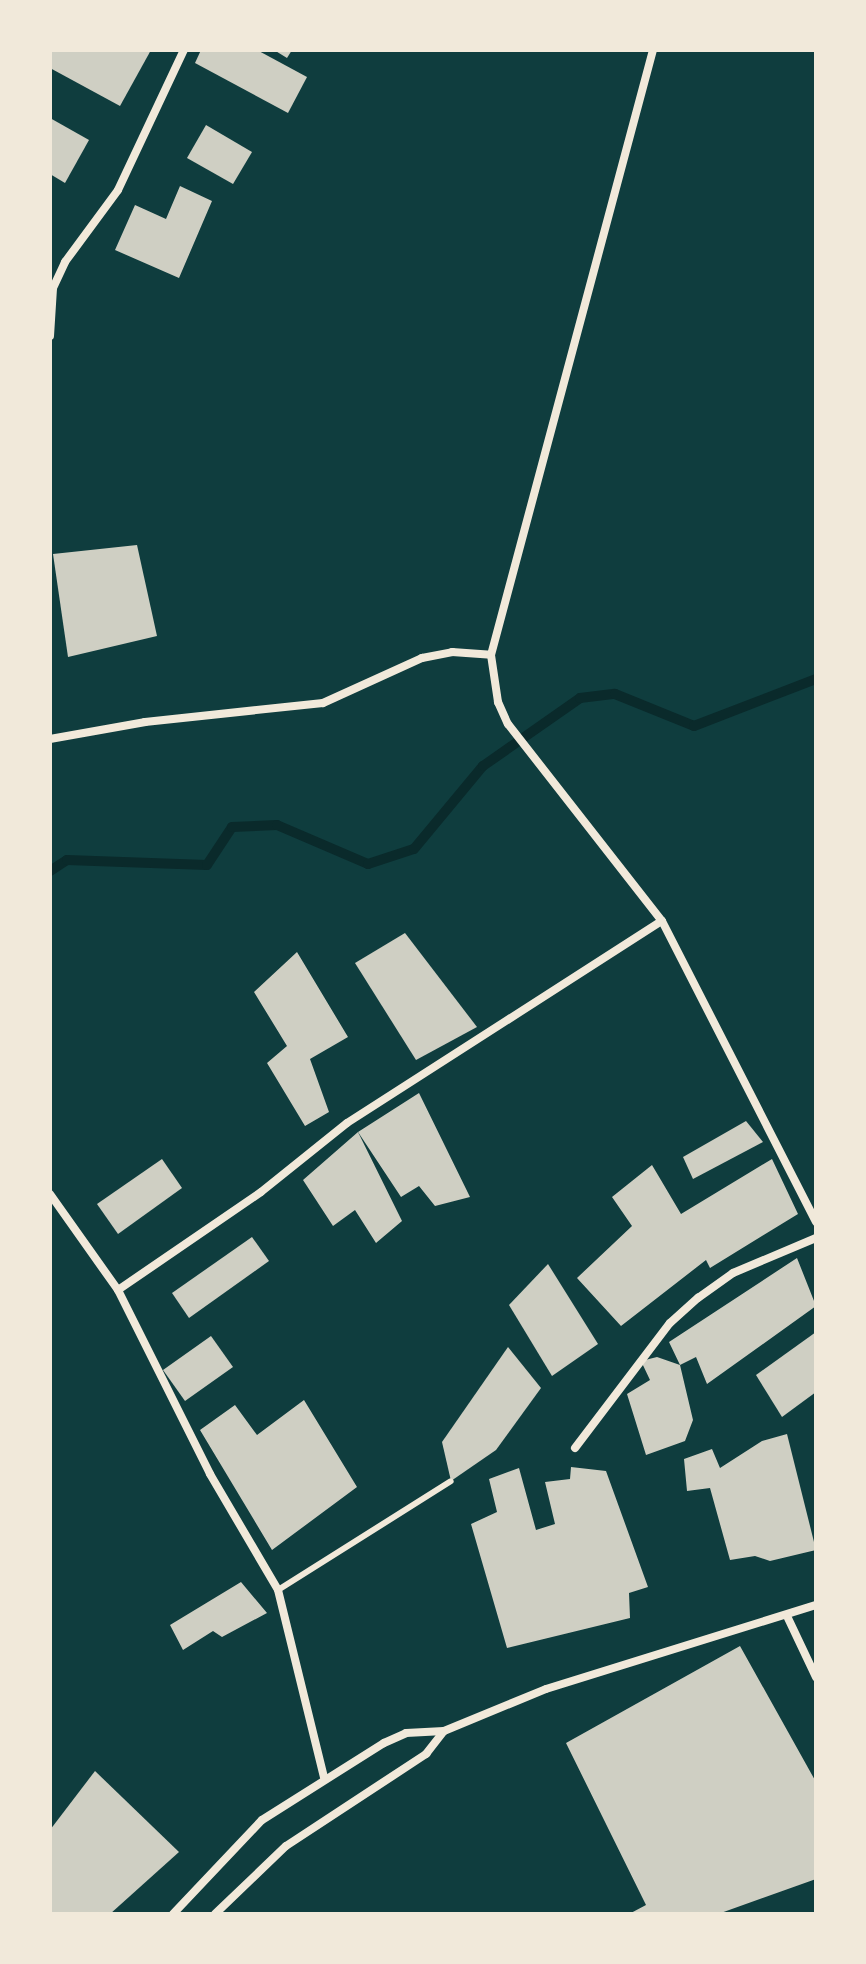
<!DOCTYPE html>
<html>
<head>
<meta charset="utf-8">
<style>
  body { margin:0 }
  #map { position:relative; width:866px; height:1964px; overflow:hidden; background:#0f3d3e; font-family:"Work Sans",sans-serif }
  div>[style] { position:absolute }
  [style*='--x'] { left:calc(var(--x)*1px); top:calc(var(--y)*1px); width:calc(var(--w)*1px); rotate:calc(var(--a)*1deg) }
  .stream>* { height:10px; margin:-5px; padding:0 5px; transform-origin:5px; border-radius:5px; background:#0a2a2b }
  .building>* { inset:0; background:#cfcfc3 }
  .service>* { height:6px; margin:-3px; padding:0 3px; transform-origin:3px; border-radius:3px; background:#f1e9da }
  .minor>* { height:8px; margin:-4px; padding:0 4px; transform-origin:4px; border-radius:4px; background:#f1e9da }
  span { translate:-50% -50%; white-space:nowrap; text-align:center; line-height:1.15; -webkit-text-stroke:8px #f1e9da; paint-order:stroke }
  .frame { position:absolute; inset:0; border:52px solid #f1e9da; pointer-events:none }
</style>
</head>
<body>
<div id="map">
  <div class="stream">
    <i style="--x:50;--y:871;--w:20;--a:-33"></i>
    <i style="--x:67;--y:860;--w:140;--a:2"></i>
    <i style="--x:207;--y:865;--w:45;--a:-56.7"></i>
    <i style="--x:232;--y:827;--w:45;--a:-2.5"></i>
    <i style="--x:277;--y:825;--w:99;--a:23.2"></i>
    <i style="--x:368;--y:864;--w:48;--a:-18.1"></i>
    <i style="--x:414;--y:849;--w:108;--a:-50.3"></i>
    <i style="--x:483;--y:766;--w:118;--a:-35"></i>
    <i style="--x:580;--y:698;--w:35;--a:-7"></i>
    <i style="--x:615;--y:694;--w:85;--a:22.1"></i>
    <i style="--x:694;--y:726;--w:131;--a:-21.1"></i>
  </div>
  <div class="building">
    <i style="clip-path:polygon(50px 50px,151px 50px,120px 106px,50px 68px)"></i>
    <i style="clip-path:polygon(201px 50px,257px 50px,307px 77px,288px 113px,195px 63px)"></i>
    <i style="clip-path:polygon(274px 50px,292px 50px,287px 58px)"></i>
    <i style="clip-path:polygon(50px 118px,89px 140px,65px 183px,50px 174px)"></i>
    <i style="clip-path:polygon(206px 125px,252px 152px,233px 184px,187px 158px)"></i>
    <i style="clip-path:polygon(180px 186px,212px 201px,179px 278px,115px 250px,135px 205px,166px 219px)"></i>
    <i style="clip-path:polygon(137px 545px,157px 636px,68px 657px,53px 554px)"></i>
    <i style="clip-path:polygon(405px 933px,477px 1027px,416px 1060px,355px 963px)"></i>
    <i style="clip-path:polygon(297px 952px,348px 1037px,310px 1059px,329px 1112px,305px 1126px,267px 1063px,287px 1046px,254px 992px)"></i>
    <i style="clip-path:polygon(419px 1093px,470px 1197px,435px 1206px,419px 1186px,401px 1197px,358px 1132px)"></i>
    <i style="clip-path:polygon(746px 1121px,763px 1142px,693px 1179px,683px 1157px)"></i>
    <i style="clip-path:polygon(358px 1132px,402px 1221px,376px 1243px,355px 1210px,333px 1226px,303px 1180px)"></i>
    <i style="clip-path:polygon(162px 1159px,182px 1188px,118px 1234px,97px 1204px)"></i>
    <i style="clip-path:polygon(772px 1159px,798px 1214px,710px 1268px,706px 1260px,621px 1326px,577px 1278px,632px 1226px,612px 1197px,652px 1165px,681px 1214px)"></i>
    <i style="clip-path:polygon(252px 1237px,269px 1261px,189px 1318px,172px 1293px)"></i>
    <i style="clip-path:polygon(797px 1258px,816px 1306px,707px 1384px,696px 1357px,680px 1365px,669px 1342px)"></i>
    <i style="clip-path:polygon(548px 1264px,598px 1344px,552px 1376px,509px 1305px)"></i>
    <i style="clip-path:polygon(816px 1332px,816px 1392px,782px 1417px,756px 1375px)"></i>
    <i style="clip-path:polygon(211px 1336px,233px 1367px,185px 1401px,163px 1370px)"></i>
    <i style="clip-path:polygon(508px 1347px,541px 1388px,496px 1450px,451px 1481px,442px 1442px)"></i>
    <i style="clip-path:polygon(657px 1357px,680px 1365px,693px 1420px,685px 1441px,646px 1455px,627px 1394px,650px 1380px,641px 1361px)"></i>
    <i style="clip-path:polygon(304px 1400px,357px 1487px,272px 1550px,200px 1430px,235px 1405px,257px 1435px)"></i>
    <i style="clip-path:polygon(787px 1434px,816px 1550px,770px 1561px,755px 1556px,730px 1560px,710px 1488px,687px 1491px,684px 1459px,712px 1449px,720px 1468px,762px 1441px)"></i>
    <i style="clip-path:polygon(571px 1467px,606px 1471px,648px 1587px,629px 1593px,630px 1618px,507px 1648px,471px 1524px,497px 1512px,489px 1479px,519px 1468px,536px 1530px,555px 1524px,545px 1482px,570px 1479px)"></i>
    <i style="clip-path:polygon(241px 1582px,267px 1613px,222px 1637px,213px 1631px,183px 1650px,170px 1625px)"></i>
    <i style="clip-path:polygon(740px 1646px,816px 1782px,816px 1879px,718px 1914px,629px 1914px,646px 1905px,566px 1743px)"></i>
    <i style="clip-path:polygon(95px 1771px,179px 1852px,110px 1914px,50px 1914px,50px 1830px)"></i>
  </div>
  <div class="service">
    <i style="--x:278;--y:1590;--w:204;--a:-32.2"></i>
  </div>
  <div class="minor">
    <i style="--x:50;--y:336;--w:48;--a:-86.4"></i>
    <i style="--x:53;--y:288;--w:29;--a:-65"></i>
    <i style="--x:65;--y:262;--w:89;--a:-53.6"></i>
    <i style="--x:118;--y:190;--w:155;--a:-64.8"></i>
    <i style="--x:491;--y:655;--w:626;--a:-75.01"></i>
    <i style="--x:50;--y:739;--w:97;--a:-10.1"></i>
    <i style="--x:145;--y:722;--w:179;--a:-6.1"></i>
    <i style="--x:323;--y:703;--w:109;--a:-24.4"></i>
    <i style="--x:422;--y:658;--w:31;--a:-11"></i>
    <i style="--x:452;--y:652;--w:39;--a:4"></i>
    <i style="--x:491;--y:655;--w:48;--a:81.5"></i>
    <i style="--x:498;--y:702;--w:24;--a:66"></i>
    <i style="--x:508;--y:724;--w:250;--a:52"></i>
    <i style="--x:662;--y:921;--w:338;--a:62.9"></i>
    <i style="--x:50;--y:1194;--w:118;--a:54.7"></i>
    <i style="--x:118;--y:1290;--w:206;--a:63.4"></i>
    <i style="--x:210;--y:1474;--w:134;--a:59.6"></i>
    <i style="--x:278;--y:1590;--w:193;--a:76.2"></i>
    <i style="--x:118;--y:1290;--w:173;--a:-34.4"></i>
    <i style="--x:261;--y:1192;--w:110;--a:-38.7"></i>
    <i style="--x:347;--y:1123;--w:374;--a:-32.7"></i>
    <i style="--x:575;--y:1448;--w:157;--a:-52.8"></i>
    <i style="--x:670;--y:1323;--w:38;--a:-42"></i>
    <i style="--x:698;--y:1298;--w:43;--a:-35.5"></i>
    <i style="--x:733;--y:1273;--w:90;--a:-22.9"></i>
    <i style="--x:787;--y:1616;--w:68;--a:64.6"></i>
    <i style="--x:173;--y:1914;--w:129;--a:-46.6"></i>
    <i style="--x:262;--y:1820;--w:144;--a:-32.3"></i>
    <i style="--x:384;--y:1743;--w:24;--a:-24"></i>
    <i style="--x:406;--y:1733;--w:38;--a:-3"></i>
    <i style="--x:444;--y:1731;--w:110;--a:-22.4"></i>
    <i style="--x:546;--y:1689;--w:283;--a:-17.3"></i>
    <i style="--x:215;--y:1914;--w:98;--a:-43.8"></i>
    <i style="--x:286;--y:1846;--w:168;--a:-33.3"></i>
    <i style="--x:426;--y:1754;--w:29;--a:-52"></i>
  </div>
  <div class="frame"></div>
</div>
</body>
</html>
